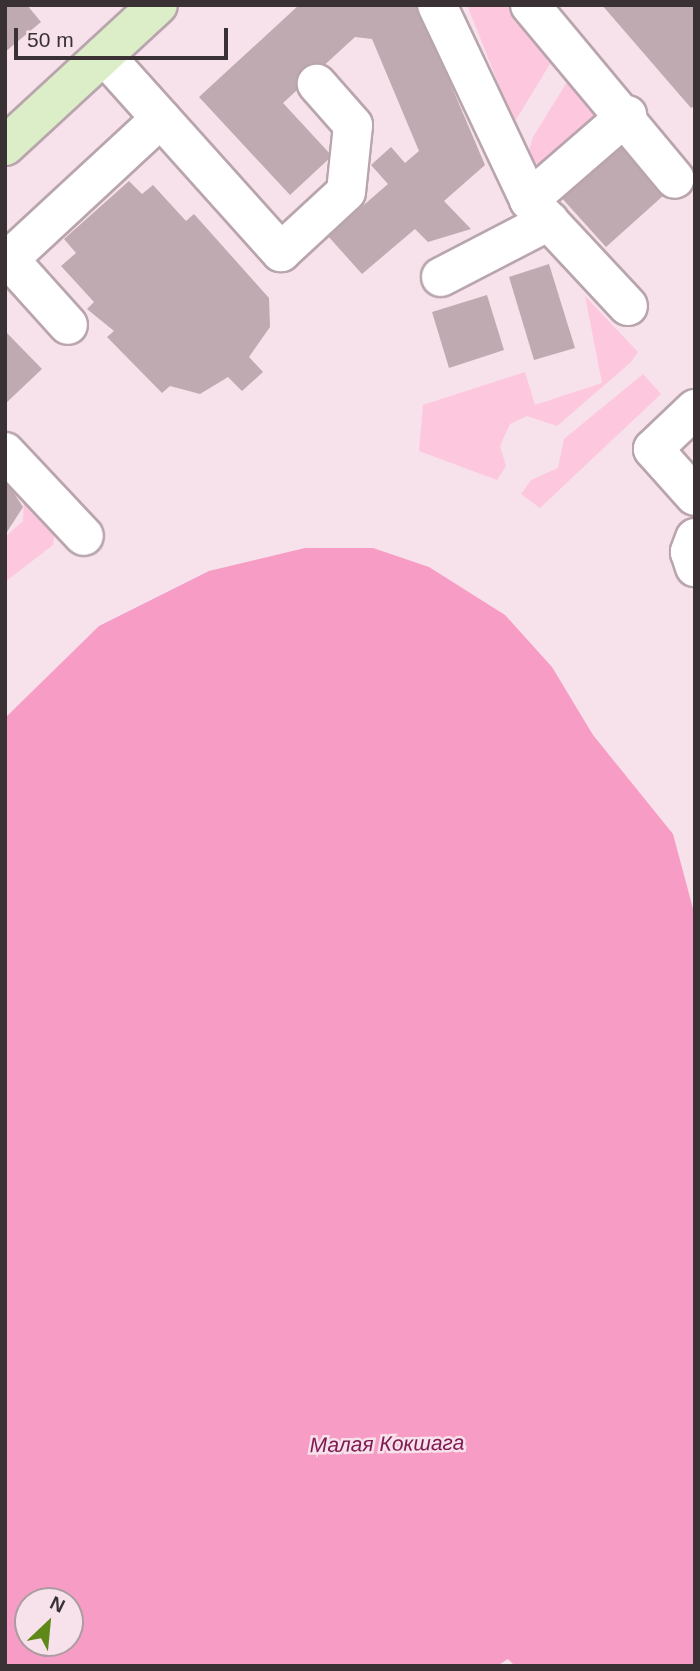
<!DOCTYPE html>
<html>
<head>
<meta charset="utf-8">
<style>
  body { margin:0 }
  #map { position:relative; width:700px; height:1671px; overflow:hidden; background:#f7e1ea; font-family:Helvetica,sans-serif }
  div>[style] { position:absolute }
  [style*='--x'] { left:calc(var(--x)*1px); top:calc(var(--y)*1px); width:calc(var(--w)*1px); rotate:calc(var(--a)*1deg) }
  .green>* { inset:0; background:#fdc8de }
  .water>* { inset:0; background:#f79dc5 }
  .building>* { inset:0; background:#bfaab2 }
  .roads { filter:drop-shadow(2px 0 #b9a5ad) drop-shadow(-2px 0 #b9a5ad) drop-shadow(0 2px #b9a5ad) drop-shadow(0 -2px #b9a5ad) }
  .minor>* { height:38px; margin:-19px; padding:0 19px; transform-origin:19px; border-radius:19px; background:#fff }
  .major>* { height:38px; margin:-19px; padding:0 19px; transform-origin:19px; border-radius:19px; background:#dbeec7 }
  span { translate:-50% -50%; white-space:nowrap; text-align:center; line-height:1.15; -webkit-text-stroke:5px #f7e1ea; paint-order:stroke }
  .water-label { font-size:21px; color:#801a53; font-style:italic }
  .frame { position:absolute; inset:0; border:7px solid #3a3135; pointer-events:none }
  .north { position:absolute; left:14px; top:1587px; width:70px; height:70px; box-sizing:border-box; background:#f7e1ea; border:2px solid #ab9ba2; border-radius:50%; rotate:26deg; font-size:19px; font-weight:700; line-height:28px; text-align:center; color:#3a3135 }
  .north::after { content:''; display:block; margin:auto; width:24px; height:32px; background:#5e8919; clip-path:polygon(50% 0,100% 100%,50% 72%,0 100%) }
  .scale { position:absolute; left:14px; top:28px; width:214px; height:32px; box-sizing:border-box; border:4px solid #3a3135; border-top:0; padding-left:9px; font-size:21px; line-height:24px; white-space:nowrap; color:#3a3135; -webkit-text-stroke:5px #f7e1ea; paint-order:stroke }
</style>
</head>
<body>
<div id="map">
  <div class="green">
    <i style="clip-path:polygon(467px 5px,515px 5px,556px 54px,514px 123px)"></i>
    <i style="clip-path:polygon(572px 74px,602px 120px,553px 167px,537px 164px,528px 154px,533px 137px)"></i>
    <i style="clip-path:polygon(585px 296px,638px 352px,630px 363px,557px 426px,527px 416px,510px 424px,500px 446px,506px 466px,497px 480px,419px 451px,423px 405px,525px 372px,535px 405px,602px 383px)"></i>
    <i style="clip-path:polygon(643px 374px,661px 394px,540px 508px,521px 494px,531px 480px,558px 468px,564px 439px)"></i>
    <i style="clip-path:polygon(24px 496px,55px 528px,53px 545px,5px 582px,5px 537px,23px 521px)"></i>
  </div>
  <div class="water">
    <i style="clip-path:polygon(evenodd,305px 548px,373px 548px,429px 567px,505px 615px,552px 667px,593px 735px,673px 834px,695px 916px,695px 1666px,515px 1666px,508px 1659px,497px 1666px,5px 1666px,5px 718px,99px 626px,209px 571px,305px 548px,28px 1601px,70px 1601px,70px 1643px,28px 1643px,28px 1601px)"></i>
  </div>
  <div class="building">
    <i style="clip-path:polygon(5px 5px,27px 5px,41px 22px,5px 52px)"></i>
    <i style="clip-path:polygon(299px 5px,417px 5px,485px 165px,444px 201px,471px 229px,428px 242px,415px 229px,362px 274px,328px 236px,388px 184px,371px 165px,391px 147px,405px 163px,419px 151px,372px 39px,355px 37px,283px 103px,332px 156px,290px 195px,199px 97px)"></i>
    <i style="clip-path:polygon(602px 5px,695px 5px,695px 106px,691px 108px)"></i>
    <i style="clip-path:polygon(618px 144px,664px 195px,606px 247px,560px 196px)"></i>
    <i style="clip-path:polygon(129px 181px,142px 194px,153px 185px,186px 221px,194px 214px,269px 298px,270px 327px,249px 357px,263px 372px,242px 391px,228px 377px,200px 394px,170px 386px,162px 393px,107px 337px,114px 331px,87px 309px,94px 302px,61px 266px,76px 253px,64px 239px)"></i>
    <i style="clip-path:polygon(549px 264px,575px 348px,534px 360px,509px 277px)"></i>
    <i style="clip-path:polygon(487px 295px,504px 350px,449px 368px,432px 312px)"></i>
    <i style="clip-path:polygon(5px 331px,42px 369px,5px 404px)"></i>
    <i style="clip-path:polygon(5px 479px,23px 507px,5px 535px)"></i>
  </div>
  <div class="roads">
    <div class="minor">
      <i style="--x:437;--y:5;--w:216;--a:64.7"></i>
      <i style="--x:529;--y:200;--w:145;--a:47"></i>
      <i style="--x:530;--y:5;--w:226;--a:50.2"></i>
      <i style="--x:104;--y:55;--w:265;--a:48.1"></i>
      <i style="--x:281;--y:252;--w:88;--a:-42.7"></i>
      <i style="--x:346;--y:192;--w:67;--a:-84"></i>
      <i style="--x:353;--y:125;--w:55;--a:-131.3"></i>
      <i style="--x:529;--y:200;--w:130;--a:-40.9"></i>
      <i style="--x:5;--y:255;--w:94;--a:48"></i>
      <i style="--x:9;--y:259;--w:207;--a:-42.8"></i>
      <i style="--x:441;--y:277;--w:122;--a:-27.4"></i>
      <i style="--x:695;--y:409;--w:58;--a:136.4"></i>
      <i style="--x:653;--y:449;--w:63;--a:48.2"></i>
      <i style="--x:5;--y:452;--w:115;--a:46.8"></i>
      <i style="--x:695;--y:538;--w:15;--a:110"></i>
      <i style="--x:690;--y:552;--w:16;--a:72"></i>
    </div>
    <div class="major">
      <i style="--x:5;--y:146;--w:208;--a:-42.7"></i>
    </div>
  </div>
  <div class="water-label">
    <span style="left:387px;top:1444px;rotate:-1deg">Малая Кокшага</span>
  </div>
  <div class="frame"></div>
  <div class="north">N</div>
  <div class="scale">50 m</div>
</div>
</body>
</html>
